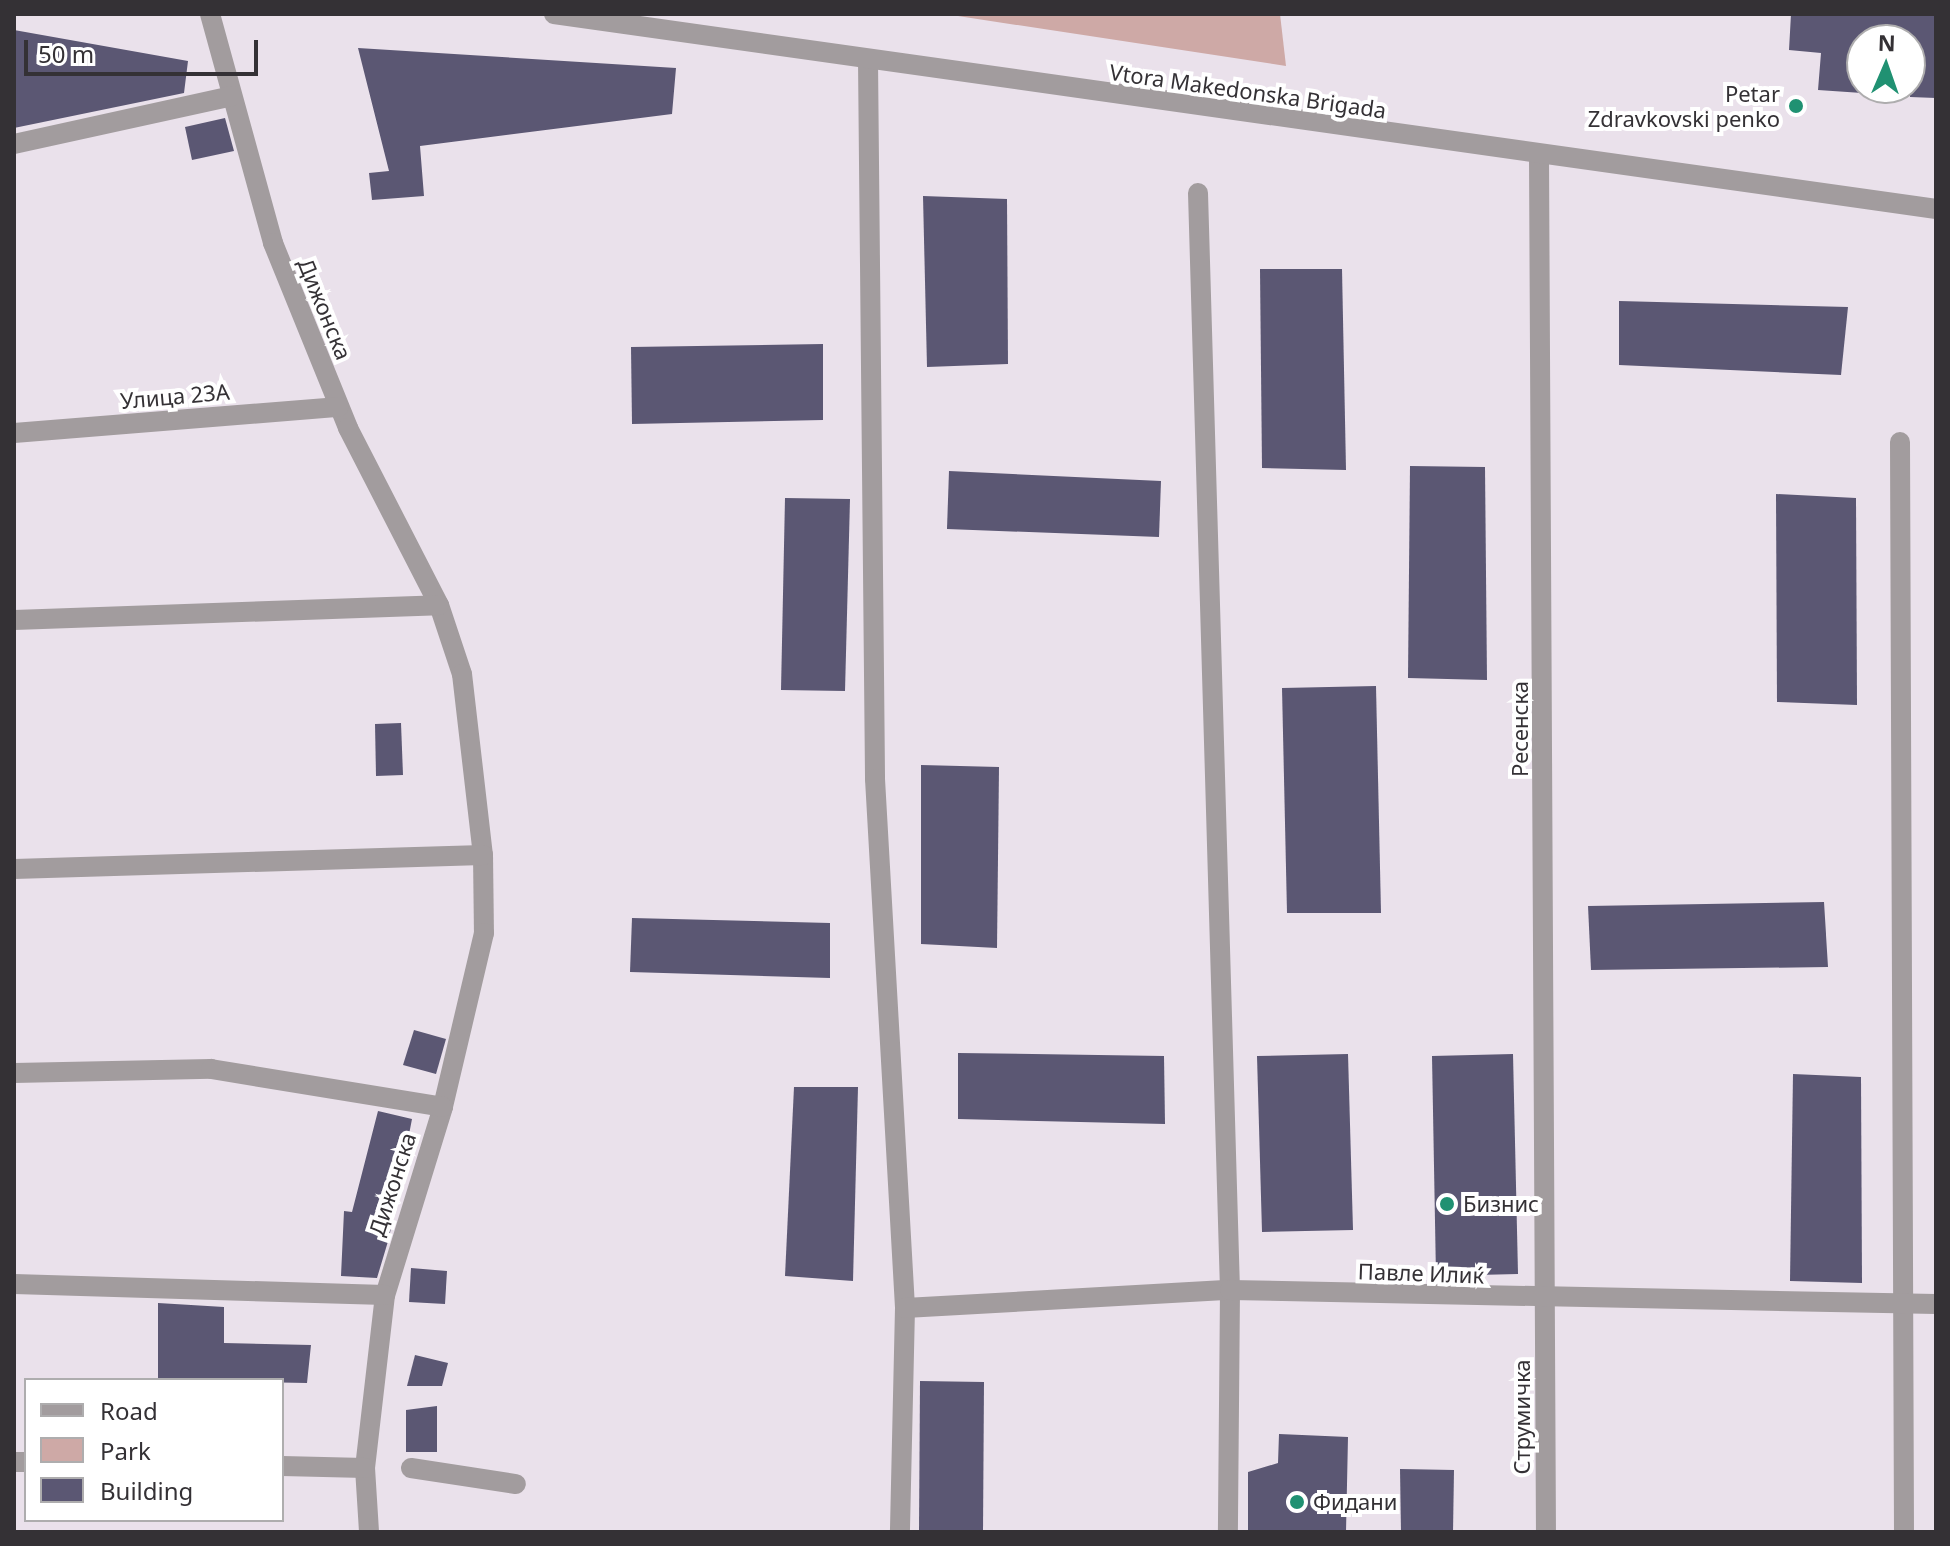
<!DOCTYPE html>
<html>
<head>
<meta charset="utf-8">
<style>
  body { margin:0 }
  #map { position:relative; width:1950px; height:1546px; overflow:hidden; background:#eae1eb; font-family:"Noto Sans",sans-serif }
  div>[style] { position:absolute }
  [style*='--x'] { left:calc(var(--x)*1px); top:calc(var(--y)*1px); width:calc(var(--w)*1px); rotate:calc(var(--a)*1deg) }
  .green>* { inset:0; background:#cea9a6 }
  .building>* { inset:0; background:#5b5773 }
  .minor>* { height:20px; margin:-10px; padding:0 10px; transform-origin:10px; border-radius:10px; background:#a29c9e }
  .tertiary>* { height:20px; margin:-10px; padding:0 10px; transform-origin:10px; border-radius:10px; background:#a29c9e }
  .dots>* { width:22px; height:22px; translate:-50% -50%; box-sizing:border-box; border:4px solid #fff; border-radius:50% }
  span { translate:-50% -50%; white-space:nowrap; text-align:center; line-height:1.15; -webkit-text-stroke:8px #fff; paint-order:stroke }
  .street-label { font-size:22px; color:#343135 }
  .poi-label { font-size:22px; color:#343135 }
  .right { translate:-100% -50%; text-align:right }
  .left { translate:0 -50%; text-align:left }
  .frame { position:absolute; inset:0; border:16px solid #343135; pointer-events:none }
  .legend { position:absolute; left:24px; top:1378px; width:260px; height:144px; box-sizing:border-box; background:#fff; border:2px solid #aeadae; margin:0; padding:10px 14px; list-style:none; font-size:24px; color:#343135 }
  .legend li { display:flex; align-items:center; gap:16px; height:40px }
  .legend b { width:40px; border:2px solid #aeadae }
  .north { position:absolute; left:1846px; top:24px; width:80px; height:80px; box-sizing:border-box; background:#fff; border:2px solid #aeadae; border-radius:50%; rotate:2deg; font-size:22px; font-weight:700; line-height:32px; text-align:center; color:#343135 }
  .north::after { content:''; display:block; margin:auto; width:28px; height:36px; background:#209172; clip-path:polygon(50% 0,100% 100%,50% 72%,0 100%) }
  .scale { position:absolute; left:24px; top:40px; width:234px; height:36px; box-sizing:border-box; border:4px solid #343135; border-top:0; padding-left:10px; font-size:24px; line-height:28px; white-space:nowrap; color:#343135; -webkit-text-stroke:6px #fff; paint-order:stroke }
</style>
</head>
<body>
<div id="map">
  <div class="green">
    <i style="clip-path:polygon(945px 14px,1280px 14px,1286px 66px)"></i>
  </div>
  <div class="building">
    <i style="clip-path:polygon(1791px 14px,1936px 14px,1936px 98px,1910px 97px,1910px 40px,1862px 40px,1862px 93px,1818px 90px,1821px 53px,1789px 50px)"></i>
    <i style="clip-path:polygon(14px 30px,188px 61px,184px 93px,14px 128px)"></i>
    <i style="clip-path:polygon(358px 48px,676px 68px,672px 114px,420px 146px,424px 196px,372px 200px,369px 173px,389px 171px)"></i>
    <i style="clip-path:polygon(225px 118px,234px 151px,192px 160px,185px 127px)"></i>
    <i style="clip-path:polygon(923px 196px,1007px 199px,1008px 364px,927px 367px)"></i>
    <i style="clip-path:polygon(1260px 269px,1342px 269px,1346px 470px,1262px 468px)"></i>
    <i style="clip-path:polygon(1619px 301px,1848px 307px,1841px 375px,1619px 365px)"></i>
    <i style="clip-path:polygon(823px 344px,823px 420px,632px 424px,631px 347px)"></i>
    <i style="clip-path:polygon(1410px 466px,1485px 467px,1487px 680px,1408px 678px)"></i>
    <i style="clip-path:polygon(949px 471px,1161px 481px,1159px 537px,947px 529px)"></i>
    <i style="clip-path:polygon(1776px 494px,1856px 498px,1857px 705px,1777px 702px)"></i>
    <i style="clip-path:polygon(785px 498px,850px 499px,845px 691px,781px 690px)"></i>
    <i style="clip-path:polygon(1376px 686px,1381px 913px,1287px 913px,1282px 688px)"></i>
    <i style="clip-path:polygon(401px 723px,403px 775px,376px 776px,375px 724px)"></i>
    <i style="clip-path:polygon(921px 765px,999px 767px,997px 948px,921px 944px)"></i>
    <i style="clip-path:polygon(1824px 902px,1828px 967px,1591px 970px,1588px 906px)"></i>
    <i style="clip-path:polygon(632px 918px,830px 923px,830px 978px,630px 972px)"></i>
    <i style="clip-path:polygon(414px 1030px,446px 1039px,436px 1074px,403px 1065px)"></i>
    <i style="clip-path:polygon(958px 1053px,1164px 1056px,1165px 1124px,958px 1119px)"></i>
    <i style="clip-path:polygon(1348px 1054px,1353px 1230px,1262px 1232px,1257px 1056px)"></i>
    <i style="clip-path:polygon(1513px 1054px,1518px 1274px,1436px 1276px,1432px 1056px)"></i>
    <i style="clip-path:polygon(1793px 1074px,1861px 1077px,1862px 1283px,1790px 1281px)"></i>
    <i style="clip-path:polygon(794px 1087px,858px 1087px,853px 1281px,785px 1276px)"></i>
    <i style="clip-path:polygon(378px 1111px,412px 1119px,389px 1238px,377px 1278px,341px 1276px,344px 1211px,352px 1212px)"></i>
    <i style="clip-path:polygon(411px 1268px,447px 1271px,445px 1304px,409px 1302px)"></i>
    <i style="clip-path:polygon(158px 1303px,224px 1307px,224px 1343px,311px 1345px,307px 1383px,158px 1380px)"></i>
    <i style="clip-path:polygon(415px 1355px,448px 1363px,442px 1386px,407px 1386px)"></i>
    <i style="clip-path:polygon(920px 1381px,984px 1382px,983px 1532px,919px 1532px)"></i>
    <i style="clip-path:polygon(437px 1406px,437px 1452px,406px 1452px,406px 1410px)"></i>
    <i style="clip-path:polygon(1279px 1434px,1348px 1437px,1346px 1532px,1248px 1532px,1248px 1472px,1278px 1463px)"></i>
    <i style="clip-path:polygon(1400px 1469px,1454px 1470px,1453px 1532px,1401px 1532px)"></i>
  </div>
  <div class="minor">
    <i style="--x:210;--y:14;--w:238;--a:74.6"></i>
    <i style="--x:273;--y:243;--w:200;--a:67.9"></i>
    <i style="--x:348;--y:428;--w:199;--a:62.8"></i>
    <i style="--x:439;--y:605;--w:73;--a:71.6"></i>
    <i style="--x:462;--y:674;--w:182;--a:83.4"></i>
    <i style="--x:483;--y:855;--w:78;--a:89.3"></i>
    <i style="--x:484;--y:933;--w:179;--a:103.3"></i>
    <i style="--x:443;--y:1107;--w:197;--a:107.1"></i>
    <i style="--x:385;--y:1295;--w:174;--a:96.6"></i>
    <i style="--x:365;--y:1468;--w:64;--a:86.4"></i>
    <i style="--x:868;--y:60;--w:719;--a:89.44"></i>
    <i style="--x:875;--y:779;--w:530;--a:86.75"></i>
    <i style="--x:905;--y:1308;--w:224;--a:91.3"></i>
    <i style="--x:14;--y:144;--w:223;--a:-12.4"></i>
    <i style="--x:1539;--y:156;--w:1376;--a:89.71"></i>
    <i style="--x:1198;--y:193;--w:1097;--a:88.33"></i>
    <i style="--x:1230;--y:1290;--w:242;--a:90.5"></i>
    <i style="--x:14;--y:433;--w:326;--a:-4.6"></i>
    <i style="--x:1900;--y:442;--w:1090;--a:89.79"></i>
    <i style="--x:14;--y:620;--w:425;--a:-2"></i>
    <i style="--x:14;--y:869;--w:469;--a:-1.7"></i>
    <i style="--x:14;--y:1073;--w:197;--a:-1.2"></i>
    <i style="--x:211;--y:1069;--w:235;--a:9.3"></i>
    <i style="--x:14;--y:1284;--w:371;--a:1.7"></i>
    <i style="--x:905;--y:1308;--w:325;--a:-3.2"></i>
    <i style="--x:1230;--y:1290;--w:706;--a:1.14"></i>
    <i style="--x:14;--y:1462;--w:12;--a:0"></i>
    <i style="--x:282;--y:1466;--w:83;--a:1.4"></i>
    <i style="--x:411;--y:1468;--w:106;--a:8.7"></i>
  </div>
  <div class="tertiary">
    <i style="--x:554;--y:14;--w:1396;--a:8.03"></i>
  </div>
  <div class="dots">
    <i style="left:1796px;top:106px;background:#209172"></i>
    <i style="left:1447px;top:1204px;background:#209172"></i>
    <i style="left:1297px;top:1502px;background:#209172"></i>
  </div>
  <div class="street-label">
    <span style="left:1248px;top:91px;rotate:8deg">Vtora Makedonska Brigada</span>
    <span style="left:325px;top:309px;rotate:68deg">Дижонска</span>
    <span style="left:175px;top:396px;rotate:-5deg">Улица 23А</span>
    <span style="left:1520px;top:729px;rotate:-90deg">Ресенска</span>
    <span style="left:392px;top:1184px;rotate:-72deg">Дижонска</span>
    <span style="left:1421px;top:1273px;rotate:2deg">Павле Илиќ</span>
    <span style="left:1522px;top:1417px;rotate:-90deg">Струмичка</span>
  </div>
  <div class="poi-label">
    <span class="right" style="left:1780px;top:106px">Petar<br>Zdravkovski penko</span>
    <span class="left" style="left:1463px;top:1204px">Бизнис</span>
    <span class="left" style="left:1313px;top:1502px">Фидани</span>
  </div>
  <div class="frame"></div>
  <ul class="legend">
  <li><b style="height:10px;background:#a29c9e"></b>Road</li>
  <li><b style="height:22px;background:#cea9a6"></b>Park</li>
  <li><b style="height:22px;background:#5b5773"></b>Building</li>
  </ul>
  <div class="north">N</div>
  <div class="scale">50 m</div>
</div>
</body>
</html>
